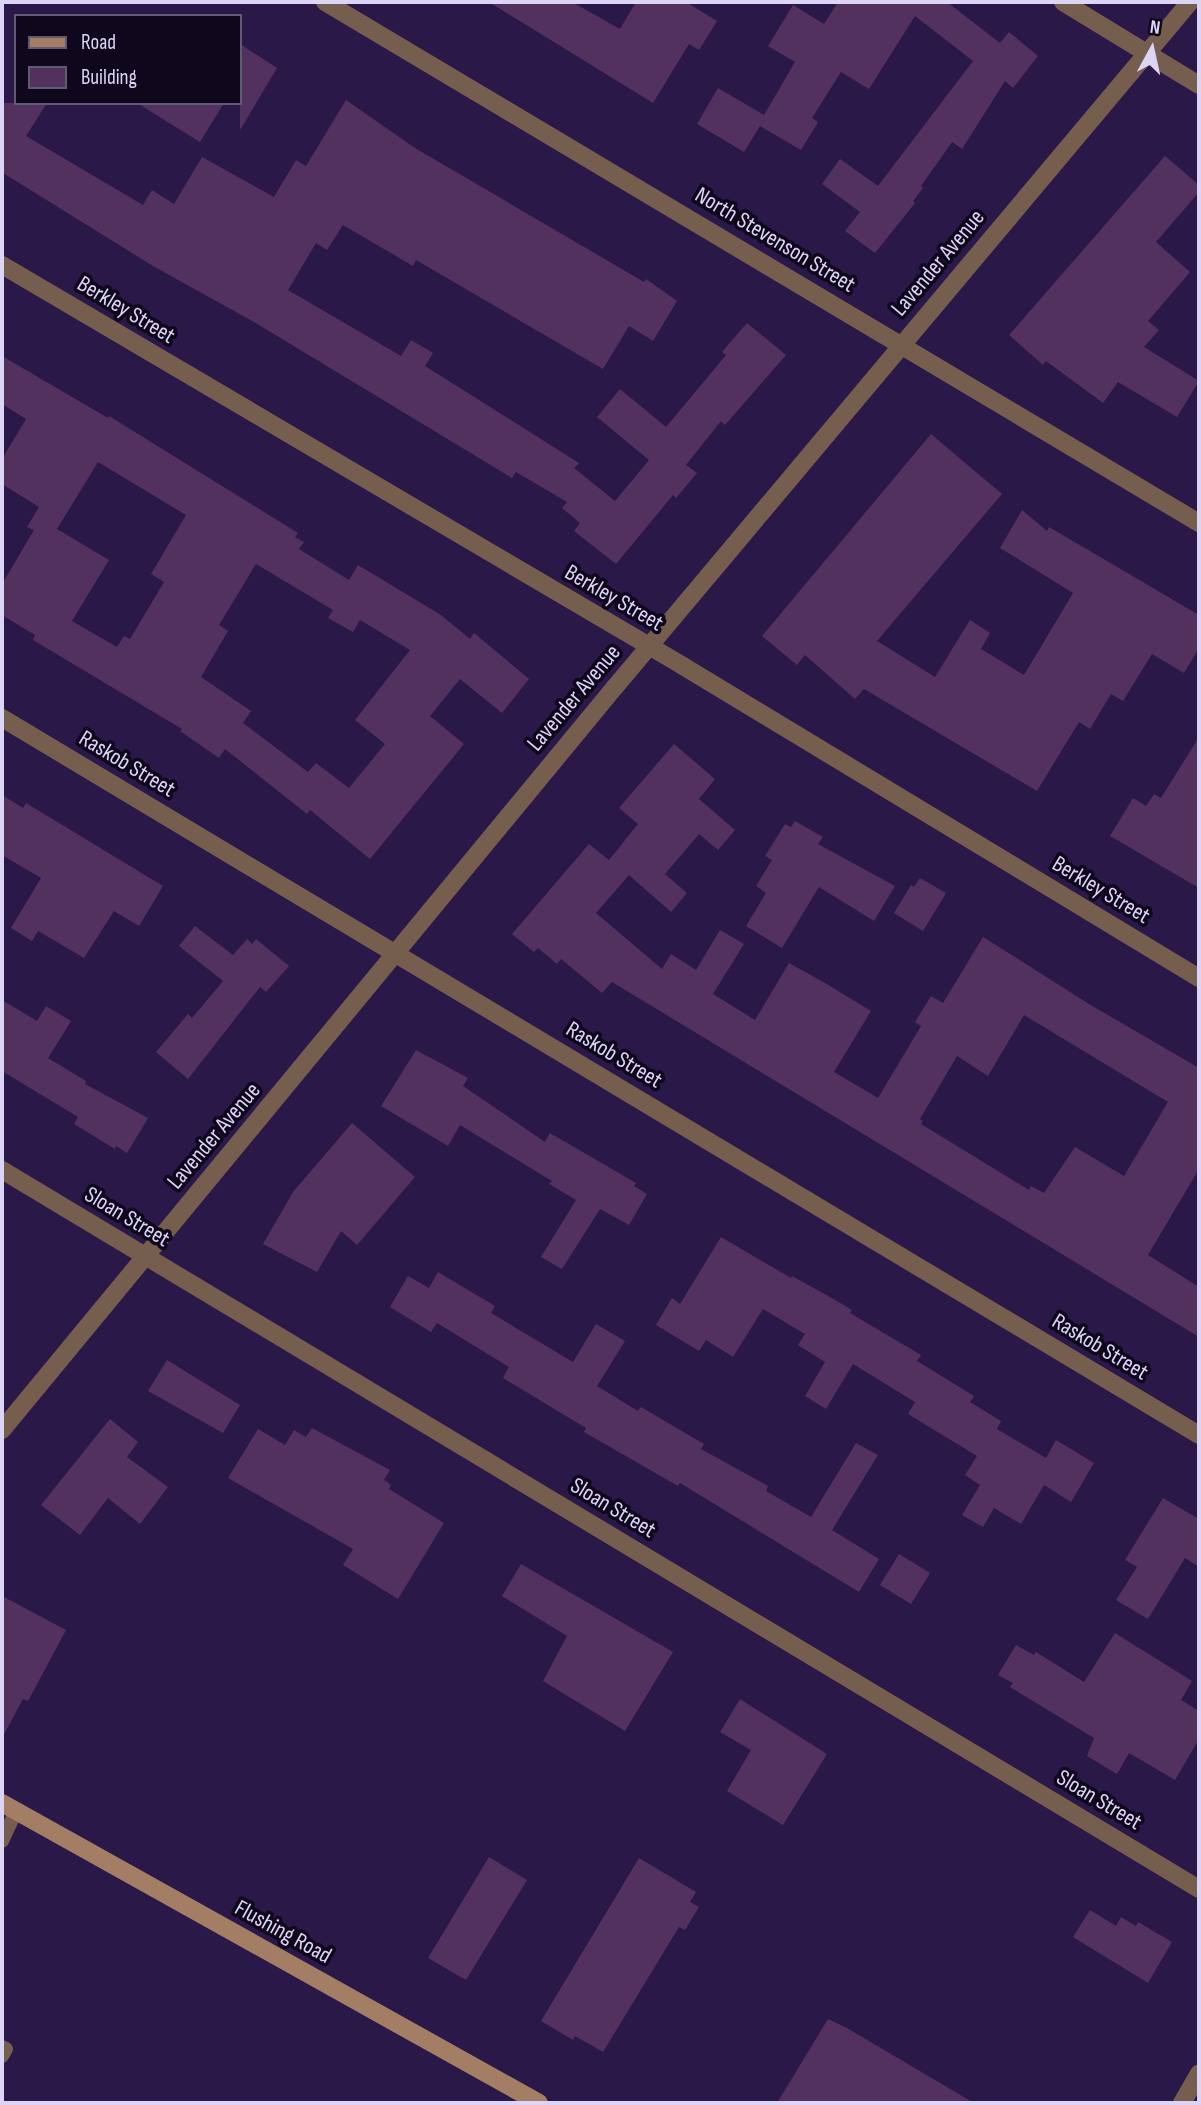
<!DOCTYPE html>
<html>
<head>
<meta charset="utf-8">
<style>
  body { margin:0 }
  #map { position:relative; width:1201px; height:2105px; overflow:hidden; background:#291848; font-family:"Sofia Sans Condensed",sans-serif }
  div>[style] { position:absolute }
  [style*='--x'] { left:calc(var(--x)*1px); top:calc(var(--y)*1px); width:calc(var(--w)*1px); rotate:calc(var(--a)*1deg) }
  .building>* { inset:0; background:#53315f }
  .service>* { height:14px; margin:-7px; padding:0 7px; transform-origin:7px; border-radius:7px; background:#755e4e }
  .minor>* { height:18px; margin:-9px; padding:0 9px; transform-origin:9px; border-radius:9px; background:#755e4e }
  .secondary>* { height:18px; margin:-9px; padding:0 9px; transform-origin:9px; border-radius:9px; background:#a37e64 }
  span { translate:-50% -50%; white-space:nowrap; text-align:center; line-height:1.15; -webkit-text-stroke:7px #0f081d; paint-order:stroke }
  .street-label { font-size:23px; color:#ddd5f5 }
  .frame { position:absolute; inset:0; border:4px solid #ddd5f5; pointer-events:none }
  .legend { position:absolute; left:14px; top:14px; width:228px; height:91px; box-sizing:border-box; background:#0f081d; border:2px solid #615a73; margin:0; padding:9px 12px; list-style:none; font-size:21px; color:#ddd5f5 }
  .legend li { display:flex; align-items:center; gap:14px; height:35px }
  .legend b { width:35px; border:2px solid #615a73 }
  .north { position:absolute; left:1117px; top:14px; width:70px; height:70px; -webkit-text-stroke:5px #0f081d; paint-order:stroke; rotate:8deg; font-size:19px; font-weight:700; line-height:28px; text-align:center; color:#ddd5f5 }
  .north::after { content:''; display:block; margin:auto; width:24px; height:32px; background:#ddd5f5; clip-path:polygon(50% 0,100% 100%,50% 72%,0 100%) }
</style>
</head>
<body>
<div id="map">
  <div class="building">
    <i style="clip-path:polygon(489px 2px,572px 2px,620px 29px,636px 2px,686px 2px,717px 21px,699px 50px,689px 44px,653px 103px)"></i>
    <i style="clip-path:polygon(838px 2px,947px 2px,1000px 43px,1009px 32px,1038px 56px,1013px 88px,1005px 81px,962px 149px,952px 142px,921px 186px,923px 188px,913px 201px,915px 203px,875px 253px,845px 231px,860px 212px,822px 184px,840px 159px,878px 186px,973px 61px,915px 16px,869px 89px,841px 72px,812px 118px,818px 122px,801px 150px,760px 126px,744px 152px,697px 124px,718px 88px,764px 115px,795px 62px,768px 46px,793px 5px,824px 24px)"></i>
    <i style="clip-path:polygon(240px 44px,277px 68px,240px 130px)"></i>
    <i style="clip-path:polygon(346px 100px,415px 148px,644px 282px,646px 279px,677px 301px,653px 341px,629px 326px,603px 369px,416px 260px,413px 266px,343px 225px,327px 250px,316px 243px,288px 290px,401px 356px,411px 340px,433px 353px,425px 366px,579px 463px,574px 468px,615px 501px,649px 460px,597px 417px,620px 389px,666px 427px,726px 355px,722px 352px,747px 323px,786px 355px,725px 425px,721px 421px,686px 465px,697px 473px,676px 498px,673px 495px,616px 564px,574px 531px,580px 523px,562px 508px,567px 502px,516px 472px,512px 478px,254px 322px,153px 266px,3px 173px,2px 176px,2px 103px,47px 103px,26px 136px,143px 205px,152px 190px,174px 204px,202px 157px,274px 197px,296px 160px,306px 166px)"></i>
    <i style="clip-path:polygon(137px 103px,224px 103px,200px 142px)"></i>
    <i style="clip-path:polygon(1165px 156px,1199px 185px,1199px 192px,1156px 242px,1190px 272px,1148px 321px,1159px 330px,1144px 347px,1199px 381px,1177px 417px,1118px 382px,1103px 403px,1046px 361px,1043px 365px,1009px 335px)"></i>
    <i style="clip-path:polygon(evenodd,2px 356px,108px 418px,109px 416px,298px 533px,295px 537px,304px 542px,299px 549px,349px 580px,358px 565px,441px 615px,470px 639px,474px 633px,529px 679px,502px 713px,460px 679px,430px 716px,464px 744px,370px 859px,310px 810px,307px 814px,225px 749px,219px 758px,180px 731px,182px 729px,33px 640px,35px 635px,2px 615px,2px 584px,34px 530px,27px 527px,39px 507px,2px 484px,2px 459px,26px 419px,2px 404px,2px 356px,98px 462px,186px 515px,151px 574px,164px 582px,130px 639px,124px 636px,117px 647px,72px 621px,109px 560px,57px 529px,98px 462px,2px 356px,256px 564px,333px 610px,328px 618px,353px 632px,360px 620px,410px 650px,355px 720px,385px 744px,349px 788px,316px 763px,308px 772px,243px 723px,251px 711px,201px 677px,228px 631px,219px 625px,256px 564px)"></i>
    <i style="clip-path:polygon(931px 434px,1002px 494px,877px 641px,935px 677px,970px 620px,990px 633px,981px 649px,1024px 675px,1073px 593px,1000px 548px,1022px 510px,1047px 531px,1049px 527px,1199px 615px,1199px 648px,1184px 673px,1152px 654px,1123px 701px,1111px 694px,1090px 729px,1079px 722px,1037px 791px,864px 689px,855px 699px,805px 655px,797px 665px,762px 636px)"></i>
    <i style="clip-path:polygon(1199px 737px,1199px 888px,1110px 836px,1133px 798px,1146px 806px,1154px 794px,1161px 798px)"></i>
    <i style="clip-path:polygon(evenodd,674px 744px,715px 779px,699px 799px,735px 830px,718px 850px,699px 834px,665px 874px,687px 893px,671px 912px,629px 875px,596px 913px,662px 969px,671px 954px,696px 970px,720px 930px,744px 944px,713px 994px,755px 1020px,789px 963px,825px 983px,871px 1011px,834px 1072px,878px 1098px,921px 1026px,915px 1022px,931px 996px,943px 1003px,983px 937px,1089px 1004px,1199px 1068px,1199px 1169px,1148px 1255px,1199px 1287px,1199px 1337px,612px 982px,602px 993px,561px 959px,557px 964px,538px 948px,534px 952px,512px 934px,589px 844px,609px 860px,638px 824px,619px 808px,674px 744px,1024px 1015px,1168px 1102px,1124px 1176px,1075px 1147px,1044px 1193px,1031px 1186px,1029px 1190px,921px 1124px,923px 1121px,920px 1119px,957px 1056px,988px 1076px,1024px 1015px)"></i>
    <i style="clip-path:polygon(2px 795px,23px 808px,26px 803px,163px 886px,139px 926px,114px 911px,84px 958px,38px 931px,32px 941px,11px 928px,41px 878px,2px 855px)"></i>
    <i style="clip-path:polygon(795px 821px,823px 837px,818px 844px,895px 886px,874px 921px,819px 887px,782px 948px,746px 926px,766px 893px,756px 886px,772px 860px,765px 856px,785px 824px,791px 827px)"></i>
    <i style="clip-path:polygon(920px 878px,946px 893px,923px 931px,894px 913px,911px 885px,914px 887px)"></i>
    <i style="clip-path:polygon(195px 926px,233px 955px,247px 939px,252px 944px,256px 939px,289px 966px,266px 992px,260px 987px,188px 1079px,156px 1052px,188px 1014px,192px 1018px,223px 981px,179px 946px)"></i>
    <i style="clip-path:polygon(2px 1000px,37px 1021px,46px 1006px,71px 1021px,48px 1058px,86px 1081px,85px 1084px,148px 1118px,127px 1153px,116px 1146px,115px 1149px,74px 1124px,78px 1117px,2px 1071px)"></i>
    <i style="clip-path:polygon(416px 1050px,468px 1078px,463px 1086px,545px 1142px,550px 1133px,636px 1183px,634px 1186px,647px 1194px,629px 1225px,600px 1209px,562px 1269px,541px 1257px,576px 1200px,549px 1184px,552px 1181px,460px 1125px,448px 1146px,381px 1106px)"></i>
    <i style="clip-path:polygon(352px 1123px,415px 1177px,357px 1245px,341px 1231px,317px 1272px,263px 1244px,293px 1192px)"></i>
    <i style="clip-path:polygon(721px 1237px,791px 1278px,792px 1276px,830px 1297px,852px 1310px,850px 1313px,921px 1355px,917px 1361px,974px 1396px,970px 1402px,1001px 1421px,997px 1429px,1046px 1458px,1056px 1440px,1094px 1463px,1071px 1502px,1044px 1485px,1021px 1524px,994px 1508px,983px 1527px,962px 1515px,980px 1485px,965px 1475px,977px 1456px,908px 1414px,915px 1402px,853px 1364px,826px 1409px,805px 1396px,825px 1362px,798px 1345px,805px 1334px,763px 1309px,733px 1357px,706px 1340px,699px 1351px,656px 1325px,672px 1298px,680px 1304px)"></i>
    <i style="clip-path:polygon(438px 1272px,495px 1306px,491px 1313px,573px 1362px,596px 1324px,625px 1341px,597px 1386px,638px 1411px,641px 1407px,704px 1444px,701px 1449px,768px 1486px,766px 1491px,811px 1517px,856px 1443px,878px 1455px,832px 1530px,879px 1559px,859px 1592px,680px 1483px,678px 1486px,584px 1432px,586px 1428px,503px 1378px,509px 1367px,437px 1323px,431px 1332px,390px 1307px,408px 1276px,429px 1288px)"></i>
    <i style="clip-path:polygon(167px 1360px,240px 1405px,223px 1433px,148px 1391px)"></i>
    <i style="clip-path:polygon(110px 1419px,138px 1442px,127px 1457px,168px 1487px,140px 1524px,108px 1498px,80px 1535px,41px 1505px)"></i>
    <i style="clip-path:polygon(312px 1428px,390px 1470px,384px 1480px,391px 1485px,389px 1489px,444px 1523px,398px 1599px,343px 1565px,353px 1549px,228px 1478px,258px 1429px,285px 1445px,294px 1430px,306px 1437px)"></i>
    <i style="clip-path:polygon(1163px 1498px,1199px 1519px,1199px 1567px,1185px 1558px,1148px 1619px,1116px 1600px,1137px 1567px,1125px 1560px)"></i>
    <i style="clip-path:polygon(899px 1554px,930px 1573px,911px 1604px,880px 1585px)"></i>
    <i style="clip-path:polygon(521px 1564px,673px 1652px,625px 1731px,543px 1681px,567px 1636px,502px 1596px)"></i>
    <i style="clip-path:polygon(2px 1596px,66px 1630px,28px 1701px,23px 1699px,2px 1738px)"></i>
    <i style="clip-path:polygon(1115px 1633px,1192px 1681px,1181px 1700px,1199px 1711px,1199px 1739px,1175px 1780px,1129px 1753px,1117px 1774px,1087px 1756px,1094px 1738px,1010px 1687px,1013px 1683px,998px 1675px,1016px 1645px,1034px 1655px,1036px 1652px,1084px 1682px)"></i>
    <i style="clip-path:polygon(740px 1699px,827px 1754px,783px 1825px,727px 1791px,751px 1750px,720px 1732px)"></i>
    <i style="clip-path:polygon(489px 1857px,527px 1880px,466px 1980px,428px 1958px)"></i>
    <i style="clip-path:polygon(639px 1858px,696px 1892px,690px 1902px,699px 1907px,685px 1930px,679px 1927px,603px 2052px,575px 2036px,573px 2040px,541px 2021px)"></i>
    <i style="clip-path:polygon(1090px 1910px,1116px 1926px,1121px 1917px,1136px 1926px,1138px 1922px,1172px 1942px,1148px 1983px,1073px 1937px)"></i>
    <i style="clip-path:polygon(828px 2019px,847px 2028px,974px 2103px,777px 2103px)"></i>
  </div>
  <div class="service">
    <i style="--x:2;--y:1841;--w:33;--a:-65"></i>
    <i style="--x:2;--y:2047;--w:4;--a:27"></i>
    <i style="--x:6;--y:2049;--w:8;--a:120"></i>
  </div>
  <div class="minor">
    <i style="--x:325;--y:2;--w:1018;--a:30.8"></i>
    <i style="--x:1063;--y:2;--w:159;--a:31.4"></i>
    <i style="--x:2;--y:265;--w:790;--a:30.49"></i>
    <i style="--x:683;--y:666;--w:603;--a:31.16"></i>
    <i style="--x:2;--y:718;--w:1395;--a:30.92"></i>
    <i style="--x:2;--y:1170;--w:1396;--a:30.99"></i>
    <i style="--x:2;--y:1430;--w:963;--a:-50.48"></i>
    <i style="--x:615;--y:687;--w:894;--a:-49.99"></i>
    <i style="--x:1182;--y:2103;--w:34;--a:-60"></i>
  </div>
  <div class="secondary">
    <i style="--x:2;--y:1803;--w:615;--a:29.19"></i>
  </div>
  <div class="street-label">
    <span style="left:775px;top:240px;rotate:31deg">North Stevenson Street</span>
    <span style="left:938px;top:263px;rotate:-50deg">Lavender Avenue</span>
    <span style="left:126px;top:310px;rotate:31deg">Berkley Street</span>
    <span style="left:614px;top:598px;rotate:30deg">Berkley Street</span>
    <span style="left:574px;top:698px;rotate:-50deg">Lavender Avenue</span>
    <span style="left:127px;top:764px;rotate:31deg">Raskob Street</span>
    <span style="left:1101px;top:890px;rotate:31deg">Berkley Street</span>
    <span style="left:614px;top:1055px;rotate:31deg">Raskob Street</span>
    <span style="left:214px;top:1136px;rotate:-50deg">Lavender Avenue</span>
    <span style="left:127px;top:1217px;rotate:31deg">Sloan Street</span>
    <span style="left:1100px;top:1347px;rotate:31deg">Raskob Street</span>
    <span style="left:613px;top:1508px;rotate:31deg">Sloan Street</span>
    <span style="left:1099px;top:1800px;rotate:31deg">Sloan Street</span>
    <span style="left:283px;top:1932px;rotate:29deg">Flushing Road</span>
  </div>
  <div class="frame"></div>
  <ul class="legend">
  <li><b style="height:9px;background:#a37e64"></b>Road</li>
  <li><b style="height:19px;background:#53315f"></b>Building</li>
  </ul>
  <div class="north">N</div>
</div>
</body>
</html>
